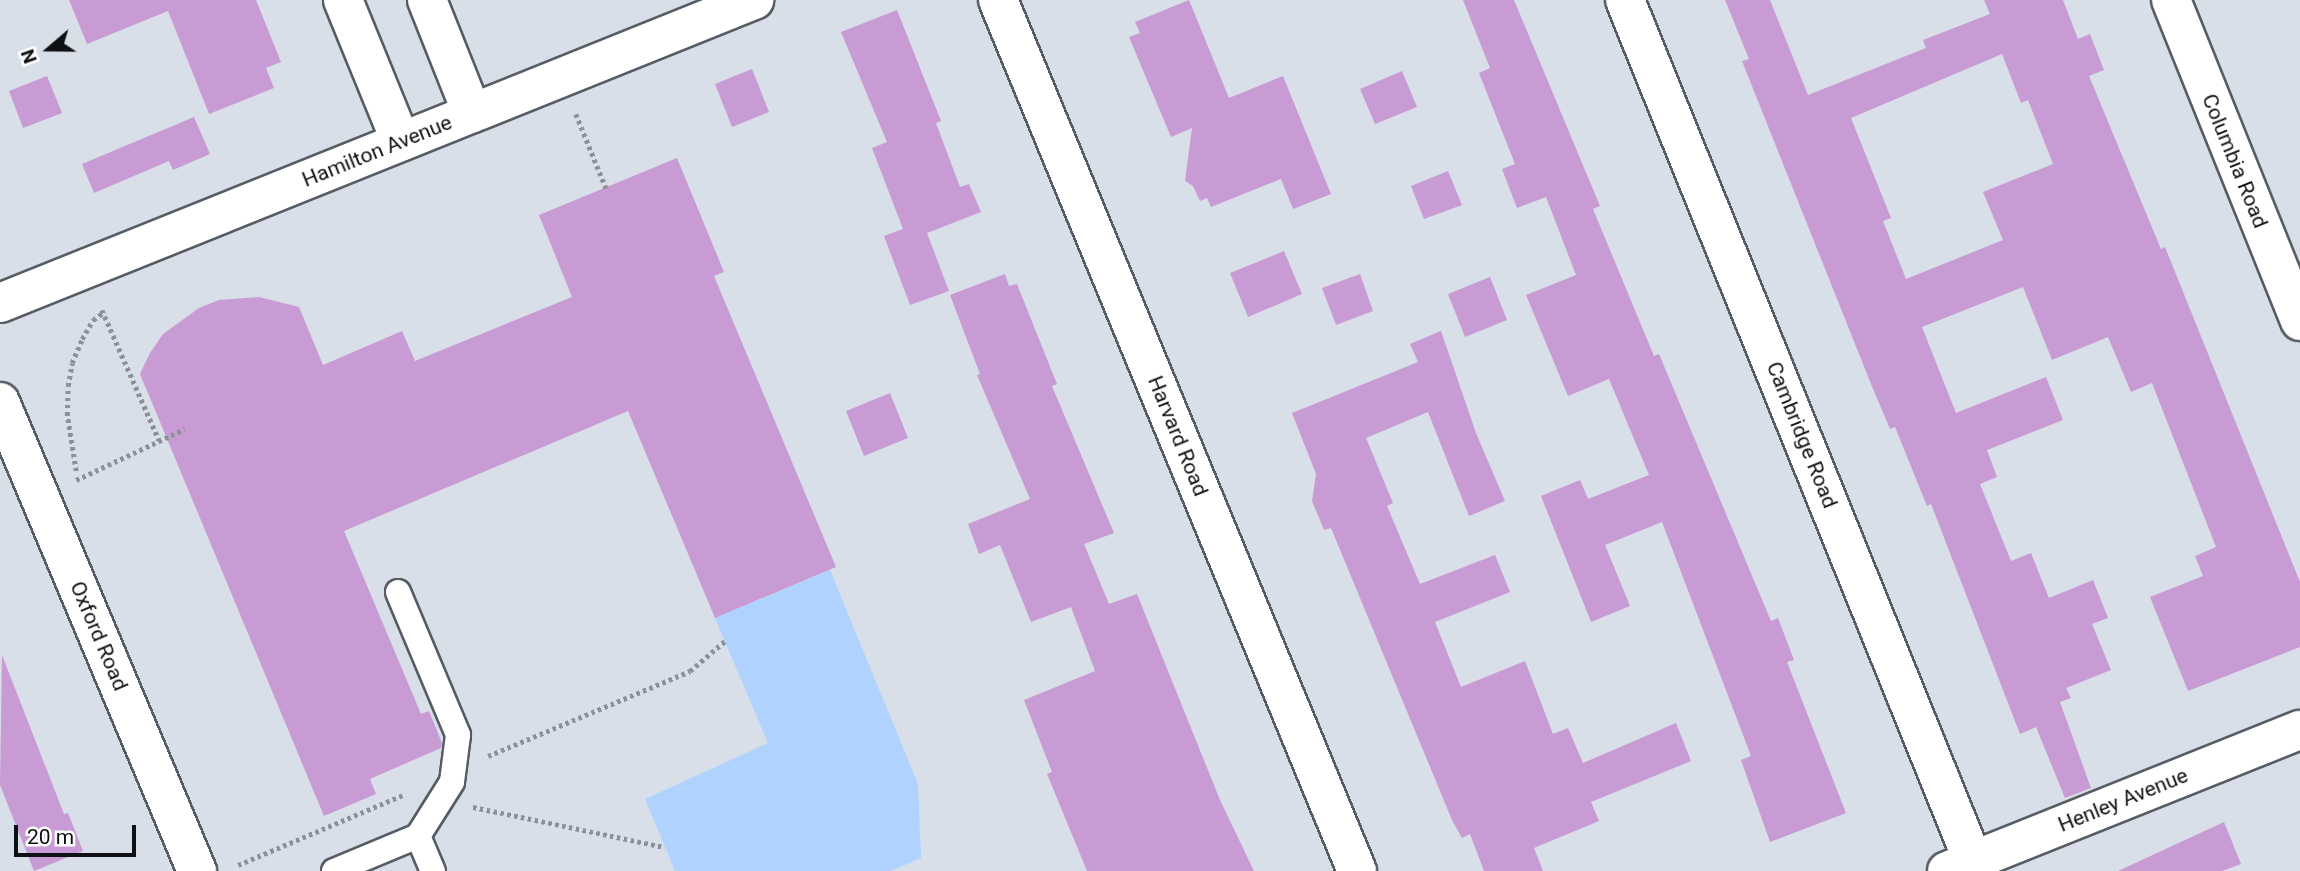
<!DOCTYPE html>
<html>
<head>
<meta charset="utf-8">
<style>
  body { margin:0 }
  #map { position:relative; width:2300px; height:871px; overflow:hidden; background:#d8dfe8; font-family:Roboto,sans-serif }
  div>[style] { position:absolute }
  [style*='--x'] { left:calc(var(--x)*1px); top:calc(var(--y)*1px); width:calc(var(--w)*1px); rotate:calc(var(--a)*1deg) }
  .green>* { inset:0; background:#afd3fe }
  .building>* { inset:0; background:#c89bd4 }
  .path>* { height:4.5px; margin-top:-2.25px; transform-origin:0; background:repeating-linear-gradient(90deg,#8c9198 0 3.5px,transparent 0 7px) }
  .roads { filter:drop-shadow(2px 0 #565c63) drop-shadow(-2px 0 #565c63) drop-shadow(0 2px #565c63) drop-shadow(0 -2px #565c63) }
  .service>* { height:24px; margin:-12px; padding:0 12px; transform-origin:12px; border-radius:12px; background:#fff }
  .minor>* { height:38px; margin:-19px; padding:0 19px; transform-origin:19px; border-radius:19px; background:#fff }
  span { translate:-50% -50%; white-space:nowrap; text-align:center; line-height:1.15; -webkit-text-stroke:5px #fff; paint-order:stroke }
  .street-label { font-size:21px; color:#0e1013 }
  .north { position:absolute; left:14px; top:14px; width:70px; height:70px; -webkit-text-stroke:5px #fff; paint-order:stroke; rotate:250deg; font-size:19px; font-weight:700; line-height:28px; text-align:center; color:#0e1013 }
  .north::after { content:''; display:block; margin:auto; width:24px; height:32px; background:#0e1013; clip-path:polygon(50% 0,100% 100%,50% 72%,0 100%) }
  .scale { position:absolute; left:14px; top:825px; width:122px; height:32px; box-sizing:border-box; border:4px solid #0e1013; border-top:0; padding-left:9px; font-size:21px; line-height:24px; white-space:nowrap; color:#0e1013; -webkit-text-stroke:5px #fff; paint-order:stroke }
</style>
</head>
<body>
<div id="map">
  <div class="green">
    <i style="clip-path:polygon(830px 570px,918px 784px,921px 858px,891px 871px,675px 871px,645px 799px,768px 743px,715px 618px)"></i>
  </div>
  <div class="building">
    <i style="clip-path:polygon(69px 0,256px 0,281px 62px,266px 68px,274px 88px,209px 114px,168px 11px,87px 44px)"></i>
    <i style="clip-path:polygon(1189px 0,1229px 98px,1283px 76px,1331px 194px,1293px 209px,1281px 179px,1211px 207px,1207px 198px,1200px 201px,1193px 186px,1185px 181px,1192px 128px,1171px 137px,1129px 37px,1140px 33px,1135px 22px)"></i>
    <i style="clip-path:polygon(1463px 0,1514px 0,1600px 206px,1593px 209px,1654px 356px,1659px 354px,1771px 621px,1778px 618px,1794px 660px,1787px 662px,1846px 813px,1770px 842px,1741px 760px,1751px 756px,1662px 522px,1605px 545px,1630px 606px,1591px 622px,1541px 496px,1580px 480px,1588px 499px,1649px 475px,1609px 379px,1568px 396px,1526px 295px,1576px 275px,1546px 197px,1517px 208px,1502px 169px,1515px 164px,1479px 73px,1490px 68px)"></i>
    <i style="clip-path:polygon(evenodd,1725px 0,1770px 0,1808px 95px,1926px 48px,1923px 40px,1990px 14px,1984px 0,2063px 0,2078px 39px,2090px 34px,2104px 70px,2089px 76px,2161px 249px,2165px 247px,2300px 582px,2300px 647px,2188px 691px,2150px 597px,2203px 576px,2195px 556px,2216px 547px,2152px 383px,2131px 392px,2108px 337px,2052px 360px,2023px 287px,1922px 327px,1956px 413px,2046px 377px,2063px 420px,1987px 450px,1997px 477px,1980px 484px,2011px 561px,2031px 553px,2049px 598px,2093px 580px,2108px 618px,2092px 624px,2111px 670px,2066px 688px,2071px 698px,2060px 702px,2091px 788px,2065px 798px,2036px 727px,2020px 734px,1931px 504px,1927px 506px,1895px 427px,1890px 429px,1871px 384px,1742px 61px,1749px 59px,1725px 0,2002px 54px,2021px 103px,2028px 100px,2053px 164px,1983px 192px,2003px 240px,1906px 279px,1883px 221px,1891px 218px,1851px 118px,2002px 54px)"></i>
    <i style="clip-path:polygon(897px 10px,941px 121px,936px 123px,960px 187px,969px 184px,981px 212px,927px 233px,949px 291px,910px 305px,884px 236px,903px 229px,872px 148px,887px 142px,841px 32px)"></i>
    <i style="clip-path:polygon(752px 69px,769px 112px,732px 127px,715px 84px)"></i>
    <i style="clip-path:polygon(1402px 71px,1417px 107px,1375px 124px,1360px 89px)"></i>
    <i style="clip-path:polygon(47px 76px,62px 113px,23px 128px,9px 91px)"></i>
    <i style="clip-path:polygon(194px 117px,210px 154px,173px 170px,169px 161px,94px 193px,82px 164px)"></i>
    <i style="clip-path:polygon(677px 158px,724px 272px,714px 276px,836px 567px,715px 618px,628px 411px,344px 531px,421px 714px,429px 711px,442px 743px,441px 748px,370px 779px,376px 794px,324px 816px,140px 374px,150px 353px,163px 334px,199px 308px,219px 300px,259px 297px,299px 307px,323px 365px,402px 331px,415px 361px,572px 297px,539px 215px)"></i>
    <i style="clip-path:polygon(1448px 171px,1462px 205px,1424px 219px,1411px 186px)"></i>
    <i style="clip-path:polygon(1284px 251px,1302px 294px,1248px 317px,1230px 273px)"></i>
    <i style="clip-path:polygon(1005px 274px,1009px 286px,1017px 284px,1057px 384px,1052px 386px,1114px 533px,1084px 544px,1109px 604px,1137px 594px,1220px 800px,1254px 871px,1087px 871px,1047px 774px,1052px 772px,1024px 700px,1095px 671px,1071px 607px,1031px 622px,1000px 545px,979px 554px,968px 524px,1030px 499px,977px 375px,980px 374px,950px 295px)"></i>
    <i style="clip-path:polygon(1360px 274px,1373px 311px,1336px 325px,1322px 288px)"></i>
    <i style="clip-path:polygon(1490px 277px,1507px 320px,1465px 337px,1448px 294px)"></i>
    <i style="clip-path:polygon(1441px 331px,1476px 433px,1505px 501px,1469px 516px,1428px 412px,1366px 438px,1393px 503px,1387px 506px,1420px 584px,1495px 555px,1510px 592px,1435px 622px,1461px 687px,1525px 661px,1553px 734px,1568px 728px,1583px 763px,1676px 723px,1691px 761px,1591px 802px,1599px 821px,1534px 848px,1543px 871px,1484px 871px,1470px 834px,1462px 838px,1452px 820px,1331px 528px,1324px 530px,1312px 501px,1316px 474px,1292px 413px,1418px 362px,1410px 344px)"></i>
    <i style="clip-path:polygon(890px 393px,908px 438px,864px 456px,846px 411px)"></i>
    <i style="clip-path:polygon(2px 655px,64px 814px,68px 813px,83px 851px,34px 871px,0 785px)"></i>
    <i style="clip-path:polygon(2224px 822px,2241px 864px,2222px 871px,2118px 871px)"></i>
  </div>
  <div class="path">
    <i style="--x:576;--y:114;--w:80;--a:67.9"></i>
    <i style="--x:102;--y:310;--w:142;--a:66.3"></i>
    <i style="--x:76;--y:471;--w:57;--a:-99.1"></i>
    <i style="--x:67;--y:415;--w:29;--a:-88"></i>
    <i style="--x:68;--y:386;--w:23;--a:-80"></i>
    <i style="--x:72;--y:363;--w:26;--a:-67"></i>
    <i style="--x:82;--y:339;--w:22;--a:-60"></i>
    <i style="--x:93;--y:320;--w:14;--a:-36"></i>
    <i style="--x:76;--y:480;--w:120;--a:-25.1"></i>
    <i style="--x:488;--y:756;--w:219;--a:-22.8"></i>
    <i style="--x:690;--y:671;--w:46;--a:-40.6"></i>
    <i style="--x:473;--y:807;--w:196;--a:11.8"></i>
    <i style="--x:238;--y:865;--w:181;--a:-23"></i>
  </div>
  <div class="roads">
    <div class="service">
      <i style="--x:398;--y:592;--w:155;--a:67.2"></i>
      <i style="--x:458;--y:735;--w:47;--a:97.3"></i>
      <i style="--x:452;--y:782;--w:64;--a:122.2"></i>
      <i style="--x:334;--y:871;--w:91;--a:-22.6"></i>
      <i style="--x:418;--y:836;--w:38;--a:67"></i>
    </div>
    <div class="minor">
      <i style="--x:343;--y:0;--w:153;--a:67.8"></i>
      <i style="--x:427;--y:0;--w:122;--a:68.3"></i>
      <i style="--x:998;--y:0;--w:942;--a:67.6"></i>
      <i style="--x:1625;--y:0;--w:939;--a:67.99"></i>
      <i style="--x:2171;--y:0;--w:346;--a:68.1"></i>
      <i style="--x:0;--y:303;--w:813;--a:-21.89"></i>
      <i style="--x:0;--y:402;--w:509;--a:67.22"></i>
      <i style="--x:1947;--y:871;--w:380;--a:-21.8"></i>
    </div>
  </div>
  <div class="street-label">
    <span style="left:377px;top:151px;rotate:-22deg">Hamilton Avenue</span>
    <span style="left:2235px;top:161px;rotate:68deg">Columbia Road</span>
    <span style="left:1802px;top:435px;rotate:68deg">Cambridge Road</span>
    <span style="left:1178px;top:436px;rotate:68deg">Harvard Road</span>
    <span style="left:99px;top:636px;rotate:67deg">Oxford Road</span>
    <span style="left:2123px;top:800px;rotate:-22deg">Henley Avenue</span>
  </div>
  <div class="north">N</div>
  <div class="scale">20 m</div>
</div>
</body>
</html>
